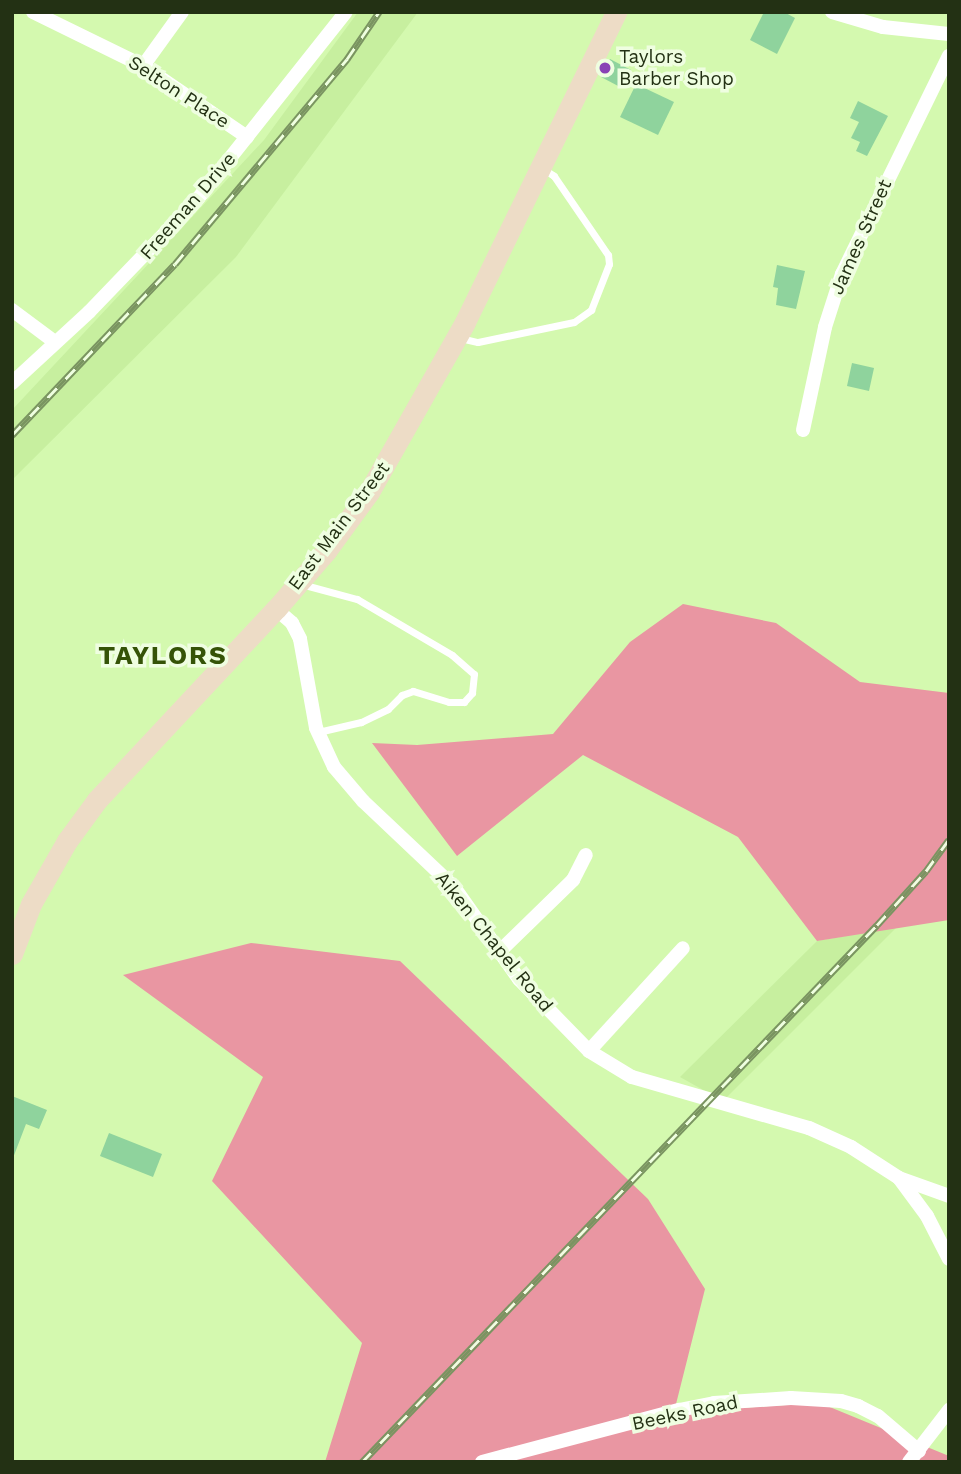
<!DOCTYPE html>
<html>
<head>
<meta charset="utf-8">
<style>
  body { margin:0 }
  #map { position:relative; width:961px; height:1474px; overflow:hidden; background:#d4f9af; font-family:"Work Sans",sans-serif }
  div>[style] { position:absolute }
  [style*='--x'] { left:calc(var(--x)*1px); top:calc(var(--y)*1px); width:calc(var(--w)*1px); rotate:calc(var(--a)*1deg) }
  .built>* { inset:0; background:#c7ef9f }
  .forest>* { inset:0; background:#e996a2 }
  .building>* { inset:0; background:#8fd39d }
  .lane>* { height:7px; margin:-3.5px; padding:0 3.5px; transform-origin:3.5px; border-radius:3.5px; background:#fff }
  .street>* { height:14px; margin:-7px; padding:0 7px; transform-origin:7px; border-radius:7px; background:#fff }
  .secondary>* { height:21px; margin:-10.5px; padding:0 10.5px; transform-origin:10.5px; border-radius:10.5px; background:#eddcc6 }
  .rail>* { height:7px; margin-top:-3.5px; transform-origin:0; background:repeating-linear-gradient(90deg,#effee1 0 13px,#7a9461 0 26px); box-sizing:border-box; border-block:2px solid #7a9461 }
  .dots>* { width:19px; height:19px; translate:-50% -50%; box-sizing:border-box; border:4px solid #effee1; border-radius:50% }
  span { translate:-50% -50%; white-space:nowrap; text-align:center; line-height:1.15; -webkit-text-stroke:7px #effee1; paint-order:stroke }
  .poi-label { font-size:19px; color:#233114 }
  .left { translate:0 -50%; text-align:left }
  .street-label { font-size:19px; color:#233114 }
  .district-label { font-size:26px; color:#355307; font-weight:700; letter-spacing:2px }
  .frame { position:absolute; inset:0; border:14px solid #233114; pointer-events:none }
</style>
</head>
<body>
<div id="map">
  <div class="built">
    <i style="clip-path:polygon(358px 12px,418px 12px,236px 257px,12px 480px,12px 410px,264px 140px)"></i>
    <i style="clip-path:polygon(897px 927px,723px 1101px,680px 1077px,817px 941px)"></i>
  </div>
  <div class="forest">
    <i style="clip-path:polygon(683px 604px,776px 623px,860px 682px,949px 693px,949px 920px,817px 941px,738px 837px,583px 755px,457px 856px,372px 743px,417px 745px,553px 734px,630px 642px)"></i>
    <i style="clip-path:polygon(251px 943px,400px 961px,648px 1199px,705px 1289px,674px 1412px,820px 1403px,949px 1456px,949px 1462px,325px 1462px,362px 1343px,212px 1181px,263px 1077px,123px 975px)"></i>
  </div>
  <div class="building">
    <i style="clip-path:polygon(764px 12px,784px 12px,795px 18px,777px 54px,750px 40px)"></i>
    <i style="clip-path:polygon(610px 59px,631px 70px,622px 88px,601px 77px)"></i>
    <i style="clip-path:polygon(636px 84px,674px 102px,658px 135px,620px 117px)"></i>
    <i style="clip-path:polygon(858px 101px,888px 116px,867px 156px,856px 151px,860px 142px,851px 138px,859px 122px,850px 118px)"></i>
    <i style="clip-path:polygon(777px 265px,805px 271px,796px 309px,776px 305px,778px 288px,773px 287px)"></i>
    <i style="clip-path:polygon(852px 363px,874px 368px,869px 391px,847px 386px)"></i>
    <i style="clip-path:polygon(12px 1096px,47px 1110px,39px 1129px,26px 1124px,13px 1158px)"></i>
    <i style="clip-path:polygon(109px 1133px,162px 1154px,153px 1177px,100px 1156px)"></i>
  </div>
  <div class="lane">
    <i style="--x:460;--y:338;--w:18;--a:13"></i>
    <i style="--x:478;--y:342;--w:98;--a:-11.8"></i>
    <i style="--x:574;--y:322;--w:21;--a:-35"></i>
    <i style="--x:591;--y:310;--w:49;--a:-68.6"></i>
    <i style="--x:609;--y:264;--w:9;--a:-96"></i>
    <i style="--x:608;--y:255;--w:96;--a:-124.4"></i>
    <i style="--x:554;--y:176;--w:14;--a:-146"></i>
    <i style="--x:301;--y:584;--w:58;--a:15"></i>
    <i style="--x:357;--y:599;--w:110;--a:30.5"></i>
    <i style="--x:452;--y:655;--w:29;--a:41"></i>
    <i style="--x:474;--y:674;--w:19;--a:96"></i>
    <i style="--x:472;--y:693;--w:12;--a:132"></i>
    <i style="--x:464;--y:702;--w:15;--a:180"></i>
    <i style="--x:449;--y:702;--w:38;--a:-163"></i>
    <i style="--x:413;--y:691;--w:12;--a:160"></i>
    <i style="--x:402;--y:695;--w:20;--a:135"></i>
    <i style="--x:388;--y:709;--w:30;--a:154"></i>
    <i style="--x:361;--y:722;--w:44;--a:166.9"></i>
  </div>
  <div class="street">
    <i style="--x:33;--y:12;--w:123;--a:26.1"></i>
    <i style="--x:143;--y:66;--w:126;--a:34.3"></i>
    <i style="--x:832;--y:12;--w:53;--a:16.4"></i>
    <i style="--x:883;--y:27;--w:66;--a:6.1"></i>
    <i style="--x:143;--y:66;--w:67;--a:-54.2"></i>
    <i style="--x:12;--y:310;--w:54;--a:36.7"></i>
    <i style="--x:12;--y:383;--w:105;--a:-42.7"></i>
    <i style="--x:89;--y:312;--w:154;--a:-46.1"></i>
    <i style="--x:196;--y:201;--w:241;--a:-51.6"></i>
    <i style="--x:803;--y:430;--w:105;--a:-77.9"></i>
    <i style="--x:825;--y:327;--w:56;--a:-72.2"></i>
    <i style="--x:842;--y:274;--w:243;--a:-63.9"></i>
    <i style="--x:276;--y:609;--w:21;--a:41"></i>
    <i style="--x:292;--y:623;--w:18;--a:63"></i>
    <i style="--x:300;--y:639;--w:90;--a:79.8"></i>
    <i style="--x:316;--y:728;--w:43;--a:65.2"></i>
    <i style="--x:334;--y:767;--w:45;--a:49.5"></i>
    <i style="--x:363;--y:801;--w:125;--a:43.4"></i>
    <i style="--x:454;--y:887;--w:113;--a:54.8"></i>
    <i style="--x:519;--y:979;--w:100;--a:45.8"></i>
    <i style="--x:589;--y:1051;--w:50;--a:31.2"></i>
    <i style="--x:632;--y:1077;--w:184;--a:16.1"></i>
    <i style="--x:809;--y:1128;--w:46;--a:24.3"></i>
    <i style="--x:851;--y:1147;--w:57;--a:32.9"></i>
    <i style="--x:899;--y:1178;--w:47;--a:53.6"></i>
    <i style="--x:927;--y:1216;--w:48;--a:62.9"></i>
    <i style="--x:500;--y:951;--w:102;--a:-44.2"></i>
    <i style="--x:573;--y:880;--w:28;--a:-63"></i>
    <i style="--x:589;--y:1051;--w:139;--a:-47.6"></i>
    <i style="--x:899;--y:1178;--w:53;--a:19.8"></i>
    <i style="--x:482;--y:1462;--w:204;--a:-14.8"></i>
    <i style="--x:679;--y:1410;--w:36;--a:-11"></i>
    <i style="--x:714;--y:1403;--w:77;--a:-3.7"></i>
    <i style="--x:791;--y:1398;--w:50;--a:3.4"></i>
    <i style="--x:841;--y:1401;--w:18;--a:16"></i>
    <i style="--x:858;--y:1406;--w:22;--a:27"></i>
    <i style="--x:878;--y:1416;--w:54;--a:40.5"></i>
    <i style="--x:909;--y:1462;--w:66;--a:-52.4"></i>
  </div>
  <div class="secondary">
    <i style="--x:12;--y:954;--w:53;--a:-69.2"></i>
    <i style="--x:31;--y:904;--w:73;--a:-60.3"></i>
    <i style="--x:67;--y:841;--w:51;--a:-53.8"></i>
    <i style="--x:97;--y:800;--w:262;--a:-46.9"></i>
    <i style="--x:276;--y:609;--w:77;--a:-49.2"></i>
    <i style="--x:326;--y:551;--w:73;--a:-53.9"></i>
    <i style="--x:369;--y:492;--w:195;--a:-60.5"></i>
    <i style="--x:465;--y:322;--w:345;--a:-64"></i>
  </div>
  <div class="rail">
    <i style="--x:12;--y:435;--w:236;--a:-46.4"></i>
    <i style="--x:175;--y:264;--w:268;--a:-50"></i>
    <i style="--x:347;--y:59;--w:57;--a:-55.8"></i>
    <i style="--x:362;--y:1462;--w:744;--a:-46.2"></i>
    <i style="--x:877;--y:925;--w:73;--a:-47.8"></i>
    <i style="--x:926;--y:871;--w:39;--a:-54"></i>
  </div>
  <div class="dots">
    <i style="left:605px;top:68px;background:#8942b5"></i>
  </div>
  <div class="poi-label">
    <span class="left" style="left:619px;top:68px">Taylors<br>Barber Shop</span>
  </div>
  <div class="street-label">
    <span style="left:179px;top:92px;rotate:33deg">Selton Place</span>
    <span style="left:188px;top:206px;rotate:-49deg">Freeman Drive</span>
    <span style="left:861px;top:237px;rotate:-66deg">James Street</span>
    <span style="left:339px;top:526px;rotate:-53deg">East Main Street</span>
    <span style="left:494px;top:942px;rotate:51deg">Aiken Chapel Road</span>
    <span style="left:685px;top:1413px;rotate:-12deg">Beeks Road</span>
  </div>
  <div class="district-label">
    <span style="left:163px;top:656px">TAYLORS</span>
  </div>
  <div class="frame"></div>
</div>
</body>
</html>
